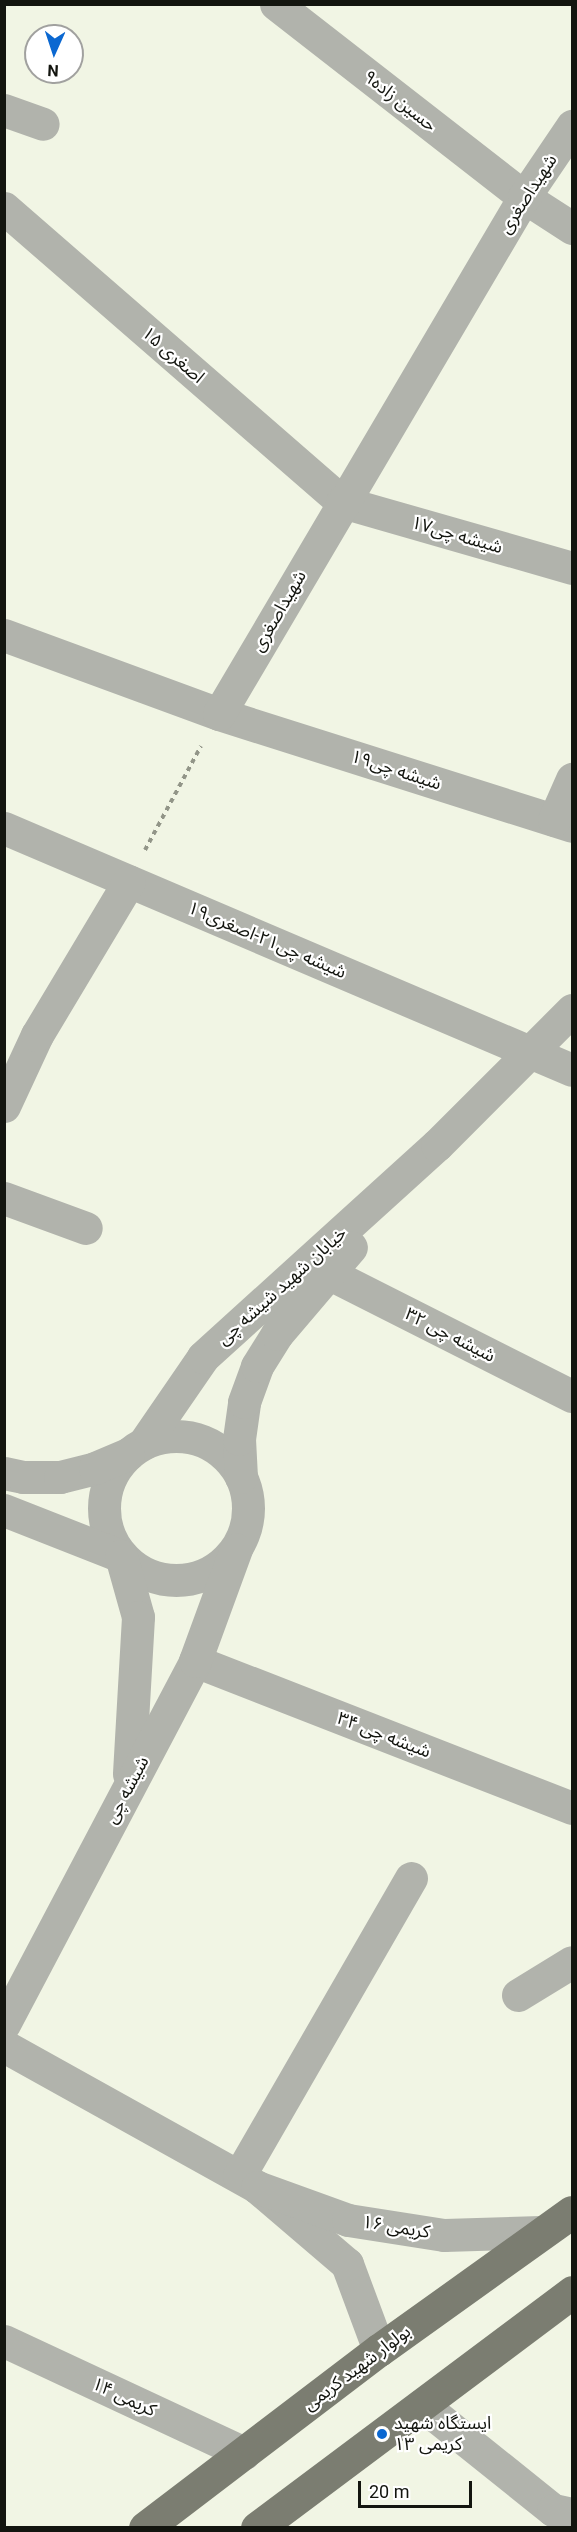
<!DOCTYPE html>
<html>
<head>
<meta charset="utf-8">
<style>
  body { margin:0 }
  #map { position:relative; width:577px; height:2532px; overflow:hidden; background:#f1f5e4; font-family:Roboto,"Noto Sans Arabic",sans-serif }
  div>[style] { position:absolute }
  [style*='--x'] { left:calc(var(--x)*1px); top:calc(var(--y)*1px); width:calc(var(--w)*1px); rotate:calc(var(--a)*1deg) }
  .path>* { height:4px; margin-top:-2px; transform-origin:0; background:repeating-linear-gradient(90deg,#929588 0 4.5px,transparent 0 9px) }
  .minor>* { height:33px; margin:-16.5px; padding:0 16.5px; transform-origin:16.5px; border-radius:16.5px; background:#b1b3ac }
  .minor>.ring { margin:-16.5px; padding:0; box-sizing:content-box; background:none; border:33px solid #b1b3ac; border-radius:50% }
  .major>* { height:33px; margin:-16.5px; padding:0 16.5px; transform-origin:16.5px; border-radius:16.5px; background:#7b7d71 }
  .dots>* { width:16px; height:16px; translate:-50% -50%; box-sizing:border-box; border:3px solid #fff; border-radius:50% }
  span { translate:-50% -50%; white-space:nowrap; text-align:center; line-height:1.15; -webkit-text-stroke:4.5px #fff; paint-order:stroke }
  .street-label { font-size:18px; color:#13150f }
  .poi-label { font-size:18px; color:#13150f }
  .left { translate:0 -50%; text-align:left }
  .frame { position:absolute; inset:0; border:6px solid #13150f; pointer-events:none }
  .north { position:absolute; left:24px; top:24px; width:60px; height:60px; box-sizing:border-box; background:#fff; border:2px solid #a1a19f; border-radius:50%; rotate:183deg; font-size:16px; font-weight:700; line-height:24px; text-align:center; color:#13150f }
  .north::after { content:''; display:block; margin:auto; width:21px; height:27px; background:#0b68d1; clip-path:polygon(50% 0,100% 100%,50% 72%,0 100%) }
  .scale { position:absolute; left:358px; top:2481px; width:114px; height:27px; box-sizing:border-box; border:3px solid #13150f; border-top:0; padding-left:8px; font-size:18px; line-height:21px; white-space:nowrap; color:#13150f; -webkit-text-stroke:4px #fff; paint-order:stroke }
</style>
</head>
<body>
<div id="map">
  <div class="path">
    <i style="--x:145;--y:850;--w:118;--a:-61.7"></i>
  </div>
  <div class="minor">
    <i style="--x:276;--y:4;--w:314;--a:37.9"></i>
    <i style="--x:524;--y:197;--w:57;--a:32.9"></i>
    <i style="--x:4;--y:110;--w:41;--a:19.7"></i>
    <i style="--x:4;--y:208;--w:448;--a:41"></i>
    <i style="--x:342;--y:502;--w:239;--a:16"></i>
    <i style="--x:4;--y:635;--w:229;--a:20.2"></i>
    <i style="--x:219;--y:714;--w:370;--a:17.6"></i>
    <i style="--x:219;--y:714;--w:600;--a:-59.46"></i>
    <i style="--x:524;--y:197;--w:86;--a:-55.9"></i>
    <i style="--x:554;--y:820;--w:45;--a:-66.3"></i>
    <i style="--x:4;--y:828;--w:617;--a:23.08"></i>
    <i style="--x:4;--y:1106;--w:78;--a:-65.1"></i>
    <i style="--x:37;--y:1035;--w:179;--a:-59.1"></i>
    <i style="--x:4;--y:1198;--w:87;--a:20.1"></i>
    <i style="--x:328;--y:1273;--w:273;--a:26.8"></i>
    <i class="ring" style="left:104px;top:1436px;width:111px;height:111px"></i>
    <i style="--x:144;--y:1443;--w:104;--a:-55.5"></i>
    <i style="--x:203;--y:1357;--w:316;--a:-42.2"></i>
    <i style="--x:437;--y:1145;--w:191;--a:-45"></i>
    <i style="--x:4;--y:1473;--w:19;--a:12"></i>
    <i style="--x:23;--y:1477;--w:37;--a:0"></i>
    <i style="--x:60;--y:1477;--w:36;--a:-14"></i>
    <i style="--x:95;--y:1468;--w:36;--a:-23"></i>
    <i style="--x:241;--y:1477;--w:38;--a:-93"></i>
    <i style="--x:239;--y:1439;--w:37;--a:-82"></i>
    <i style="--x:244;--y:1402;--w:38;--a:-70"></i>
    <i style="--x:257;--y:1366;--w:38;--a:-58"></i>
    <i style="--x:277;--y:1334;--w:114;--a:-49.6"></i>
    <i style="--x:4;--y:1510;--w:126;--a:21.5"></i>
    <i style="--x:121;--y:1556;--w:63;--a:74.4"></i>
    <i style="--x:138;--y:1617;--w:157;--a:93.3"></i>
    <i style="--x:195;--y:1661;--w:405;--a:21.3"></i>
    <i style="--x:518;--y:1995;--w:63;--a:-31.4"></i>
    <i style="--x:4;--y:2024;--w:410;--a:-62.2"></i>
    <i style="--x:195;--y:1661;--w:119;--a:-69.9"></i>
    <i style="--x:4;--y:2046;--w:290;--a:29.1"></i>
    <i style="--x:239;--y:2176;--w:344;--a:-60"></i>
    <i style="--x:4;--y:2341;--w:265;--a:25"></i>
    <i style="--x:379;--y:2350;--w:92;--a:-110.4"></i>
    <i style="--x:347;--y:2264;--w:118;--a:-139.5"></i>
    <i style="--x:257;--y:2187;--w:97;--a:19.9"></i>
    <i style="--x:348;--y:2220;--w:97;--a:8.9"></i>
    <i style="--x:444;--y:2235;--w:97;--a:-1.8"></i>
    <i style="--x:422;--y:2405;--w:168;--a:38.7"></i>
    <i style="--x:553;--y:2510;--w:19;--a:12"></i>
  </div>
  <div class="major">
    <i style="--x:145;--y:2528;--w:294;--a:-37.3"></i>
    <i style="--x:379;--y:2350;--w:237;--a:-35.6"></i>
    <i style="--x:257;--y:2528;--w:394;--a:-36.8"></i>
  </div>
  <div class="dots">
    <i style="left:382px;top:2434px;background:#0b68d1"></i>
  </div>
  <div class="street-label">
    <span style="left:400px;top:101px;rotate:38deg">حسین زاده۹</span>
    <span style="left:528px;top:194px;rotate:-57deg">شهیداصغری</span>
    <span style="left:173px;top:355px;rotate:41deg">اصغری ۱۵</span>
    <span style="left:457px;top:535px;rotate:16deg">شیشه چی۱۷</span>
    <span style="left:279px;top:611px;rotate:-60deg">شهیداصغری</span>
    <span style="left:396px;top:770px;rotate:18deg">شیشه چی۱۹</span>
    <span style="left:267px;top:940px;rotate:23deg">شیشه چی۲۱-اصغری۱۹</span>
    <span style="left:282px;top:1286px;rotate:-42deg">خیابان شهید شیشه چی</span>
    <span style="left:450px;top:1335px;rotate:27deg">شیشه چی ۳۲</span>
    <span style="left:384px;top:1735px;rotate:21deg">شیشه چی ۳۴</span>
    <span style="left:127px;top:1790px;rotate:-62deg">شیشه چی</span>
    <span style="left:396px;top:2227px;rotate:9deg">کریمی ۱۶</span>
    <span style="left:357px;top:2368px;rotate:-37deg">بولوار شهید کریمی</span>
    <span style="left:124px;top:2397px;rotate:25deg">کریمی ۱۴</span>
  </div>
  <div class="poi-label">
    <span class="left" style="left:394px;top:2434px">ایستگاه شهید<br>کریمی ۱۳</span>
  </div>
  <div class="frame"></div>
  <div class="north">N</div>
  <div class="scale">20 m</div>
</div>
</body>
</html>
